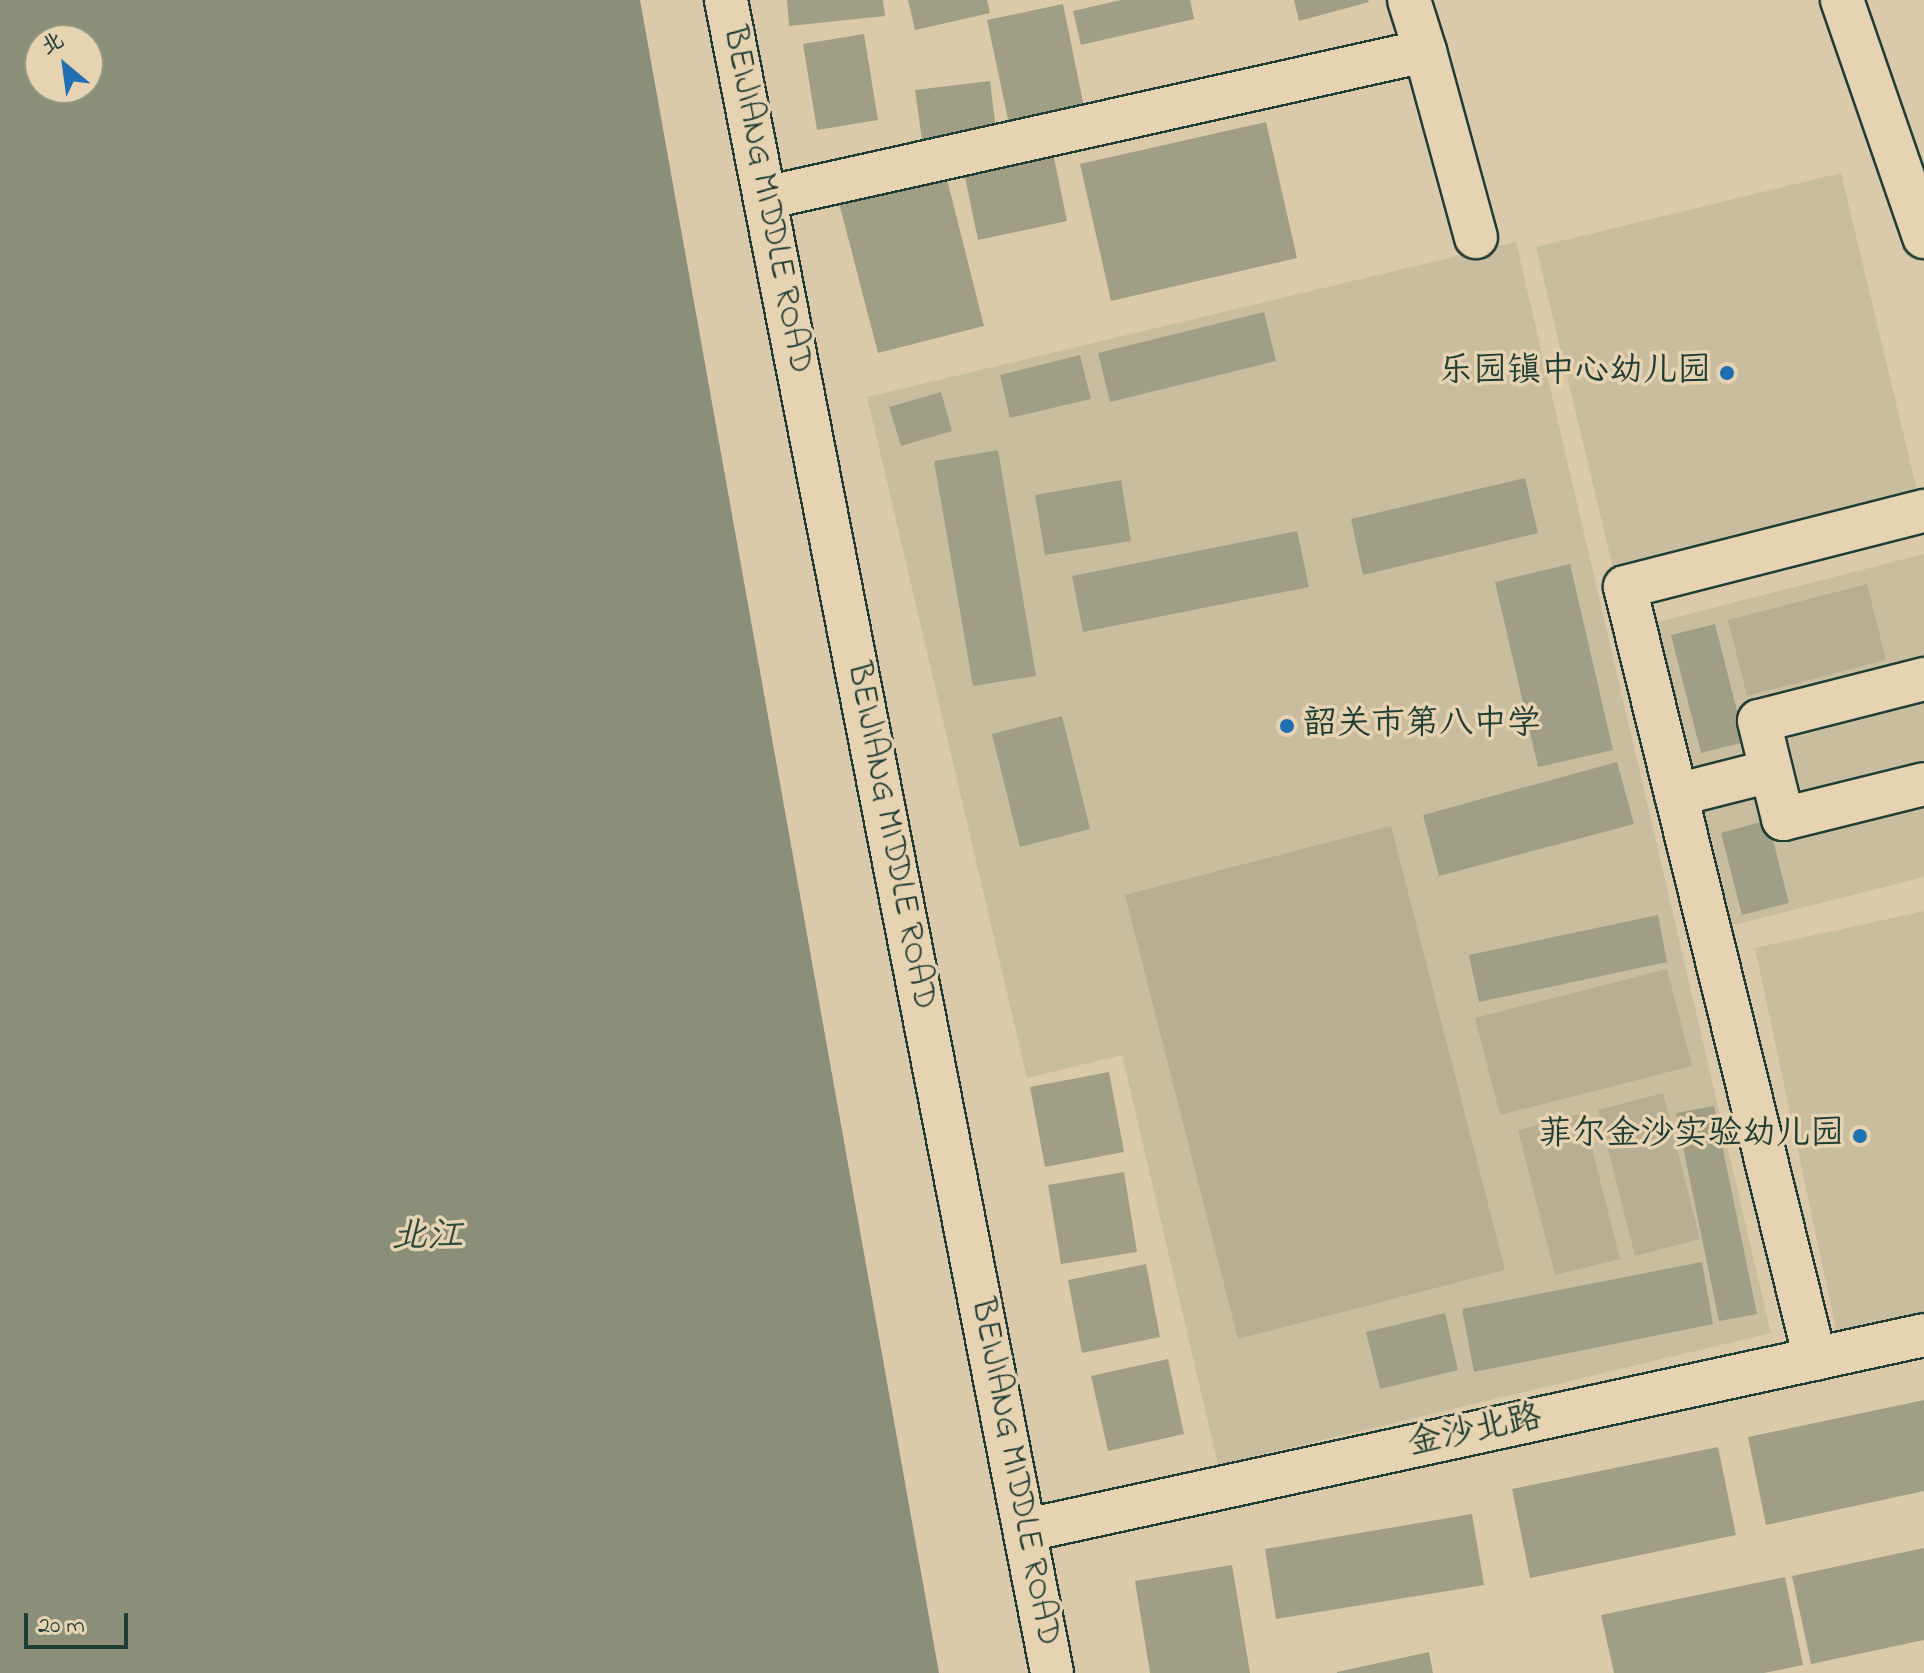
<!DOCTYPE html>
<html>
<head>
<meta charset="utf-8">
<style>
  body { margin:0 }
  #map { position:relative; width:1924px; height:1673px; overflow:hidden; background:#dacaaa; font-family:"Indie Flower","LXGW WenKai TC",sans-serif }
  div>[style] { position:absolute }
  [style*='--x'] { left:calc(var(--x)*1px); top:calc(var(--y)*1px); width:calc(var(--w)*1px); rotate:calc(var(--a)*1deg) }
  .built>* { inset:0; background:#c9bd9f }
  .green>* { inset:0; background:#b7af93 }
  .water>* { inset:0; background:#8b8e78 }
  .building>* { inset:0; background:#a09f85 }
  .roads { filter:drop-shadow(2px 0 #1f3d34) drop-shadow(-2px 0 #1f3d34) drop-shadow(0 2px #1f3d34) drop-shadow(0 -2px #1f3d34) }
  .minor>* { height:42px; margin:-21px; padding:0 21px; transform-origin:21px; border-radius:21px; background:#e6d3b1 }
  .dots>* { width:22px; height:22px; translate:-50% -50%; box-sizing:border-box; border:4px solid #e6d3b1; border-radius:50% }
  span { translate:-50% -50%; white-space:nowrap; text-align:center; line-height:1.15; -webkit-text-stroke:7px #e6d3b1; paint-order:stroke }
  .street-label { font-size:34px; color:#1f3d34 }
  .poi-label { font-size:34px; color:#1f3d34 }
  .right { translate:-100% -50%; text-align:right }
  .left { translate:0 -50%; text-align:left }
  .water-label { font-size:36px; color:#2f493e; font-style:italic }
  .north { position:absolute; left:24px; top:24px; width:80px; height:80px; box-sizing:border-box; background:#e6d3b1; border:2px solid #96977f; border-radius:50%; rotate:331deg; font-size:22px; font-weight:700; line-height:32px; text-align:center; color:#1f3d34 }
  .north::after { content:''; display:block; margin:auto; width:28px; height:36px; background:#1f6fb2; clip-path:polygon(50% 0,100% 100%,50% 72%,0 100%) }
  .scale { position:absolute; left:24px; top:1613px; width:104px; height:36px; box-sizing:border-box; border:4px solid #1f3d34; border-top:0; padding-left:10px; font-size:24px; line-height:28px; white-space:nowrap; color:#1f3d34; -webkit-text-stroke:6px #e6d3b1; paint-order:stroke }
</style>
</head>
<body>
<div id="map">
  <div class="built">
    <i style="clip-path:polygon(1841px 173px,1919px 499px,1614px 572px,1536px 247px)"></i>
    <i style="clip-path:polygon(1516px 242px,1771px 1333px,1218px 1465px,1122px 1055px,1027px 1078px,867px 397px)"></i>
    <i style="clip-path:polygon(1924px 554px,1924px 877px,1733px 925px,1657px 622px)"></i>
    <i style="clip-path:polygon(1924px 911px,1924px 1325px,1839px 1344px,1755px 948px)"></i>
  </div>
  <div class="green">
    <i style="clip-path:polygon(1867px 584px,1886px 660px,1747px 696px,1728px 620px)"></i>
    <i style="clip-path:polygon(1391px 826px,1505px 1270px,1238px 1339px,1125px 895px)"></i>
    <i style="clip-path:polygon(1667px 969px,1692px 1066px,1500px 1115px,1475px 1018px)"></i>
    <i style="clip-path:polygon(1663px 1093px,1700px 1239px,1635px 1256px,1598px 1110px)"></i>
    <i style="clip-path:polygon(1583px 1113px,1620px 1259px,1555px 1275px,1518px 1130px)"></i>
  </div>
  <div class="water">
    <i style="clip-path:polygon(evenodd,0 0,640px 0,939px 1673px,0 1673px,0 0,40px 40px,88px 40px,88px 88px,40px 88px,40px 40px)"></i>
  </div>
  <div class="building">
    <i style="clip-path:polygon(787px 0,883px 0,885px 16px,789px 26px)"></i>
    <i style="clip-path:polygon(908px 0,987px 0,990px 13px,915px 30px)"></i>
    <i style="clip-path:polygon(1121px 0,1190px 0,1194px 19px,1081px 45px,1073px 11px)"></i>
    <i style="clip-path:polygon(1294px 0,1368px 0,1369px 2px,1299px 21px)"></i>
    <i style="clip-path:polygon(1063px 4px,1084px 107px,1009px 124px,987px 20px)"></i>
    <i style="clip-path:polygon(864px 34px,878px 120px,817px 130px,803px 44px)"></i>
    <i style="clip-path:polygon(990px 81px,996px 130px,922px 140px,915px 90px)"></i>
    <i style="clip-path:polygon(1266px 122px,1297px 258px,1111px 301px,1080px 164px)"></i>
    <i style="clip-path:polygon(1053px 153px,1067px 221px,978px 240px,964px 172px)"></i>
    <i style="clip-path:polygon(945px 171px,984px 326px,878px 353px,838px 199px)"></i>
    <i style="clip-path:polygon(1264px 312px,1276px 361px,1110px 402px,1098px 353px)"></i>
    <i style="clip-path:polygon(1080px 355px,1091px 399px,1010px 418px,1000px 375px)"></i>
    <i style="clip-path:polygon(941px 392px,952px 431px,901px 446px,889px 407px)"></i>
    <i style="clip-path:polygon(998px 450px,1036px 676px,973px 686px,934px 461px)"></i>
    <i style="clip-path:polygon(1525px 478px,1538px 533px,1363px 575px,1351px 519px)"></i>
    <i style="clip-path:polygon(1121px 480px,1131px 541px,1045px 555px,1035px 495px)"></i>
    <i style="clip-path:polygon(1297px 531px,1309px 587px,1083px 632px,1072px 576px)"></i>
    <i style="clip-path:polygon(1570px 564px,1613px 750px,1538px 767px,1495px 582px)"></i>
    <i style="clip-path:polygon(1715px 624px,1745px 742px,1701px 753px,1671px 635px)"></i>
    <i style="clip-path:polygon(1062px 716px,1090px 829px,1020px 847px,992px 734px)"></i>
    <i style="clip-path:polygon(1617px 762px,1634px 824px,1439px 876px,1423px 815px)"></i>
    <i style="clip-path:polygon(1768px 820px,1789px 903px,1742px 915px,1721px 833px)"></i>
    <i style="clip-path:polygon(1658px 915px,1667px 962px,1479px 1002px,1469px 955px)"></i>
    <i style="clip-path:polygon(1109px 1072px,1124px 1152px,1045px 1167px,1030px 1087px)"></i>
    <i style="clip-path:polygon(1714px 1106px,1757px 1314px,1719px 1321px,1676px 1113px)"></i>
    <i style="clip-path:polygon(1124px 1172px,1137px 1252px,1061px 1264px,1048px 1185px)"></i>
    <i style="clip-path:polygon(1702px 1262px,1713px 1324px,1474px 1372px,1462px 1309px)"></i>
    <i style="clip-path:polygon(1146px 1264px,1160px 1337px,1082px 1353px,1068px 1280px)"></i>
    <i style="clip-path:polygon(1445px 1313px,1458px 1370px,1380px 1389px,1366px 1332px)"></i>
    <i style="clip-path:polygon(1168px 1359px,1184px 1434px,1108px 1451px,1091px 1376px)"></i>
    <i style="clip-path:polygon(1924px 1400px,1924px 1491px,1766px 1525px,1748px 1437px)"></i>
    <i style="clip-path:polygon(1718px 1447px,1736px 1535px,1530px 1578px,1512px 1489px)"></i>
    <i style="clip-path:polygon(1472px 1514px,1484px 1585px,1276px 1619px,1265px 1549px)"></i>
    <i style="clip-path:polygon(1924px 1548px,1924px 1640px,1811px 1664px,1792px 1576px)"></i>
    <i style="clip-path:polygon(1232px 1565px,1250px 1673px,1150px 1673px,1135px 1581px)"></i>
    <i style="clip-path:polygon(1785px 1577px,1803px 1665px,1764px 1673px,1614px 1673px,1601px 1615px)"></i>
    <i style="clip-path:polygon(1429px 1652px,1433px 1673px,1337px 1673px,1337px 1672px)"></i>
  </div>
  <div class="roads">
    <div class="minor">
      <i style="--x:726;--y:0;--w:1704;--a:78.97"></i>
      <i style="--x:1842;--y:0;--w:251;--a:70.9"></i>
      <i style="--x:1425;--y:51;--w:193;--a:74.7"></i>
      <i style="--x:765;--y:198;--w:676;--a:-12.56"></i>
      <i style="--x:1425;--y:51;--w:53;--a:-107.4"></i>
      <i style="--x:1924;--y:679;--w:170;--a:165.7"></i>
      <i style="--x:1759;--y:721;--w:101;--a:76.2"></i>
      <i style="--x:1783;--y:819;--w:145;--a:-13.9"></i>
      <i style="--x:1676;--y:795;--w:98;--a:-14.2"></i>
      <i style="--x:1815;--y:1359;--w:795;--a:-103.83"></i>
      <i style="--x:1625;--y:587;--w:309;--a:-14.3"></i>
      <i style="--x:1027;--y:1530;--w:918;--a:-12.26"></i>
    </div>
  </div>
  <div class="dots">
    <i style="left:1727px;top:373px;background:#1f6fb2"></i>
    <i style="left:1287px;top:726px;background:#1f6fb2"></i>
    <i style="left:1860px;top:1136px;background:#1f6fb2"></i>
  </div>
  <div class="street-label">
    <span style="left:766px;top:200px;rotate:79deg">BEIJIANG MIDDLE ROAD</span>
    <span style="left:890px;top:836px;rotate:79deg">BEIJIANG MIDDLE ROAD</span>
    <span style="left:1475px;top:1432px;rotate:-12deg">金沙北路</span>
    <span style="left:1014px;top:1472px;rotate:79deg">BEIJIANG MIDDLE ROAD</span>
  </div>
  <div class="poi-label">
    <span class="right" style="left:1711px;top:373px">乐园镇中心幼儿园</span>
    <span class="left" style="left:1303px;top:726px">韶关市第八中学</span>
    <span class="right" style="left:1844px;top:1136px">菲尔金沙实验幼儿园</span>
  </div>
  <div class="water-label">
    <span style="left:427px;top:1238px">北江</span>
  </div>
  <div class="north">北</div>
  <div class="scale">20 m</div>
</div>
</body>
</html>
